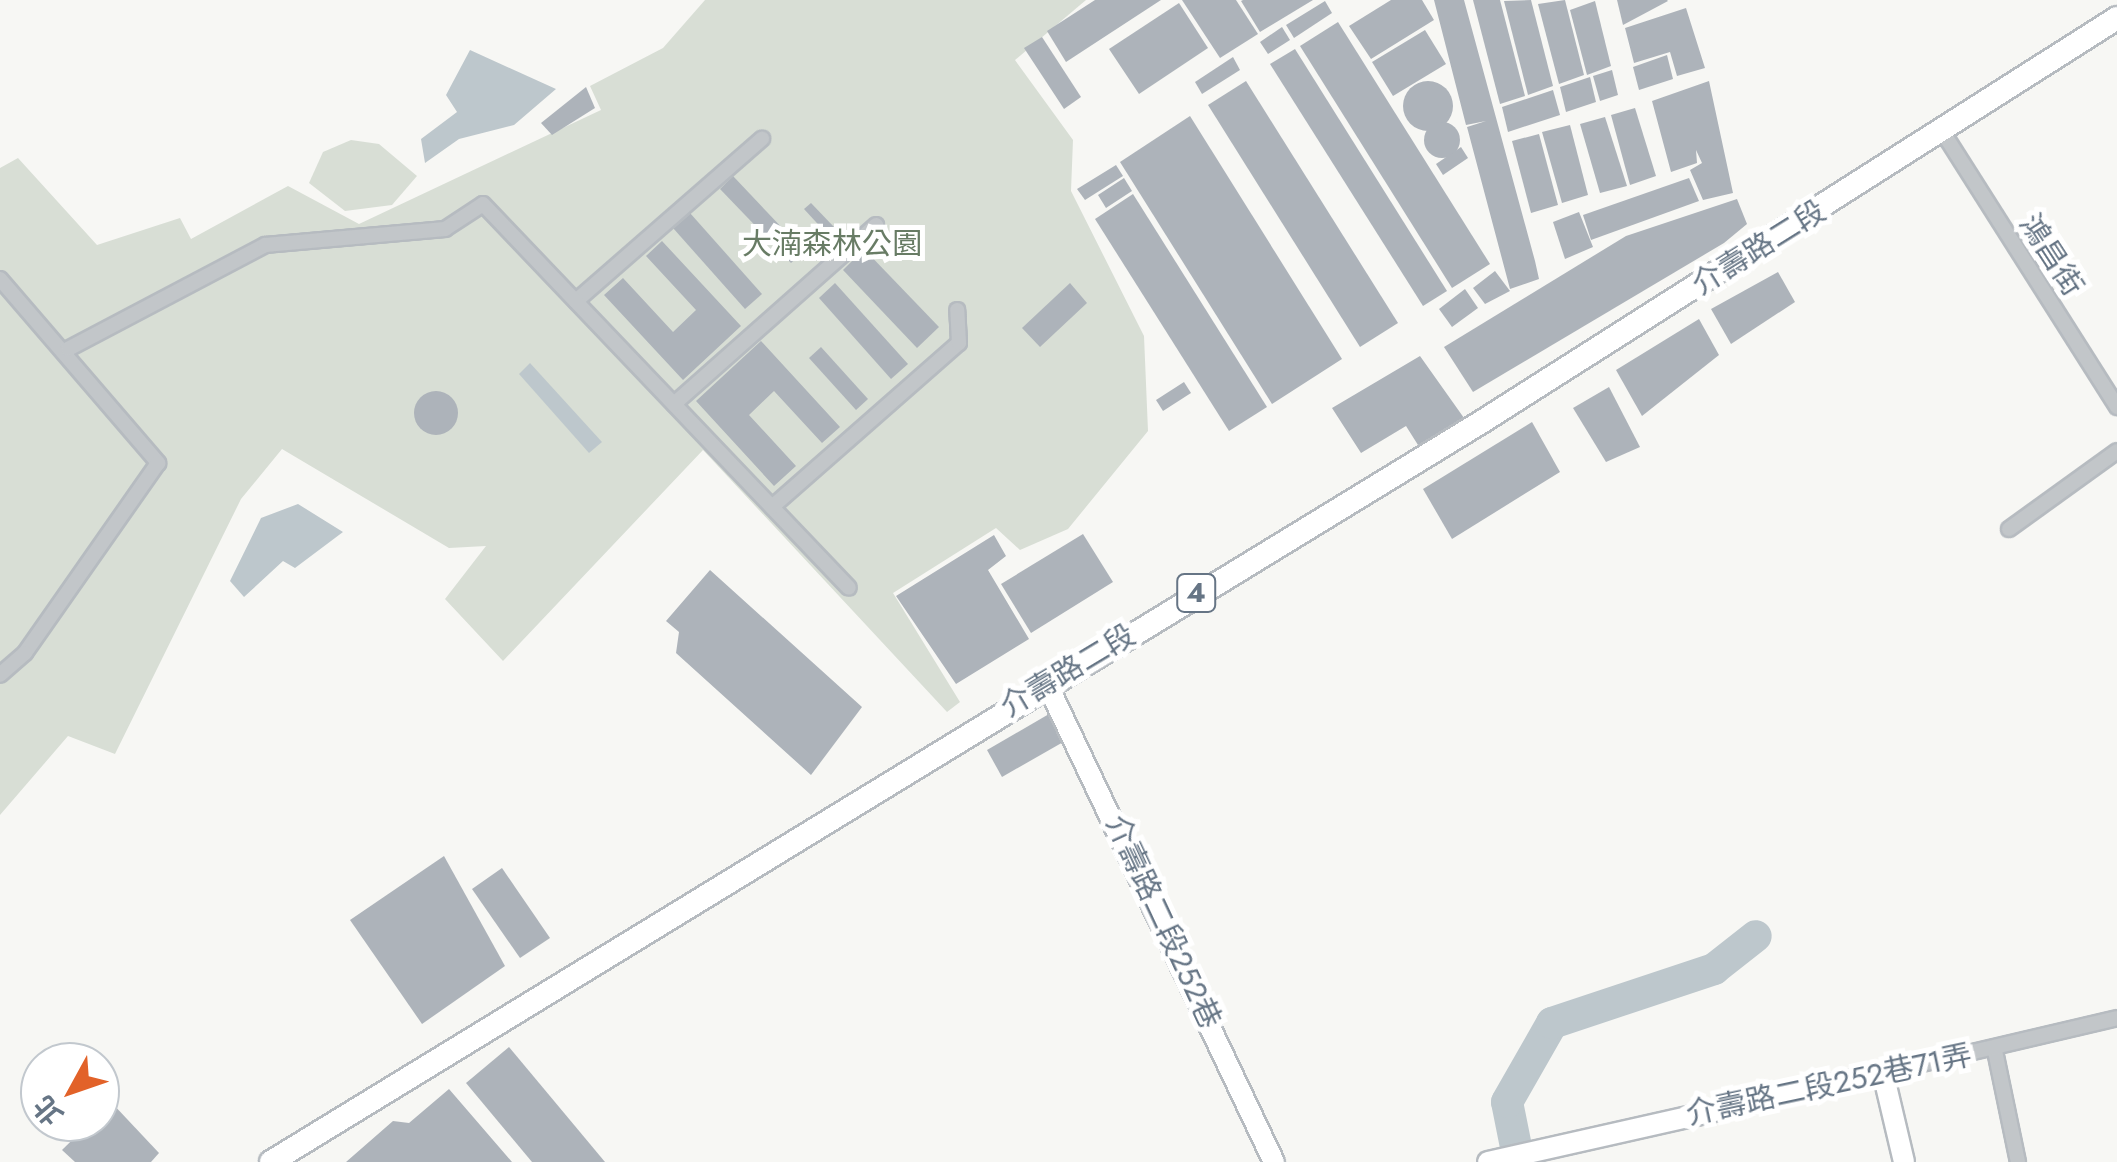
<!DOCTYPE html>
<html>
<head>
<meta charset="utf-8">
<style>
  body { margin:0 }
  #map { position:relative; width:2117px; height:1162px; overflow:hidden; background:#f7f7f4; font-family:Jost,"Noto Sans TC",sans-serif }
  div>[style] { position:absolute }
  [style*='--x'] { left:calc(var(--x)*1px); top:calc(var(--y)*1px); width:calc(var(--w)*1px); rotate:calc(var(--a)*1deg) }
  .green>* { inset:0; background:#d8ded5 }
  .water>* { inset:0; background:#bdc7cc }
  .river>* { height:32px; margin:-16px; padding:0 16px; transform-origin:16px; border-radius:16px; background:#bdc7cc }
  .building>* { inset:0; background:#adb3ba }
  .round { border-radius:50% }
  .roads { filter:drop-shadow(2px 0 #b6bbc0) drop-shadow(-2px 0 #b6bbc0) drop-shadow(0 2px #b6bbc0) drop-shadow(0 -2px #b6bbc0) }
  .street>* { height:14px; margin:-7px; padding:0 7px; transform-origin:7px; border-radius:7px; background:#c2c6c9 }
  .secondary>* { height:20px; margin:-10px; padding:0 10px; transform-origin:10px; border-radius:10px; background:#fff }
  .primary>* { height:22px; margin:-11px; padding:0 11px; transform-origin:11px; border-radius:11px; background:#fff }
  span { translate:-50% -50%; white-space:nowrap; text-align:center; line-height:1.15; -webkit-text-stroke:10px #fff; paint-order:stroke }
  .shield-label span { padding:2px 8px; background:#fff; border:2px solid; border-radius:8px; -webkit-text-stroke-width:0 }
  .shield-label { font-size:28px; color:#667585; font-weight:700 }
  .park-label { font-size:30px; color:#687c65 }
  .street-label { font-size:30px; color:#667585 }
  .north { position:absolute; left:20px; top:1042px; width:100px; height:100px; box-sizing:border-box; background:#fff; border:2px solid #c2c8ce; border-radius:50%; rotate:230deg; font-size:28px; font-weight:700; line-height:40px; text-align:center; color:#667585 }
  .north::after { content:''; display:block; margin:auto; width:35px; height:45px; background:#e26229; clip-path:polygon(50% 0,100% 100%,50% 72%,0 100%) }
</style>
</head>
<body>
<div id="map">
  <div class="green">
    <i style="clip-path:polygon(705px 0,1086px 0,1015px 60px,1073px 140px,1071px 191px,1144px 336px,1148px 431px,1068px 529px,1020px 550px,996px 528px,893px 593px,960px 702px,947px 712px,703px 450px,503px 661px,445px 599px,486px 546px,449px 548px,282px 449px,241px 499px,115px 754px,68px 736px,0 815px,0 168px,18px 158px,97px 245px,180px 218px,191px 239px,288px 186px,359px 224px,601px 110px,590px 86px,663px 48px)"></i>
    <i style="clip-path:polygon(351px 140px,379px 144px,417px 176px,392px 205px,345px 211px,309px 183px,323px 152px)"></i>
  </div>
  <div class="water">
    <i style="clip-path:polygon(470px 50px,556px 89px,514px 125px,459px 139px,425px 163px,421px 139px,457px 112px,446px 95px)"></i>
    <i style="clip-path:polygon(530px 363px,602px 442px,589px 453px,519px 374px)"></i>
    <i style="clip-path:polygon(298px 504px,343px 532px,295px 568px,283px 561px,244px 597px,230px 581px,261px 518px)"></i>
  </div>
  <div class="river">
    <i style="--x:1519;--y:1162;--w:61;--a:-101.3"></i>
    <i style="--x:1507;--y:1102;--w:91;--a:-60.3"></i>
    <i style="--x:1552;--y:1023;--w:171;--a:-18.4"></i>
    <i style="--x:1714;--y:969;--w:53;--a:-38.2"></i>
  </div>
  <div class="building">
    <i style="clip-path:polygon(1095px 0,1161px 0,1066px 62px,1047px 31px)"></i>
    <i style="clip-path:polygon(1182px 0,1236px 0,1258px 34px,1220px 58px)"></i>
    <i style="clip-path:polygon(1313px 0,1260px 32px,1241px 1px,1243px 0)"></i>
    <i style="clip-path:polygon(1391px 0,1422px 0,1434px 20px,1371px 59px,1349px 26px)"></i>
    <i style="clip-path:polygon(1434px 0,1464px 0,1535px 261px,1539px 279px,1510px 289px,1467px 127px,1486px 121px,1466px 125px)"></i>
    <i style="clip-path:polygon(1473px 0,1500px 0,1525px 96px,1500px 104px)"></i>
    <i style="clip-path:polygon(1531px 0,1553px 86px,1528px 95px,1504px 1px)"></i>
    <i style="clip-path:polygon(1565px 0,1584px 75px,1559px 84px,1538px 4px)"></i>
    <i style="clip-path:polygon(1617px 0,1667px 0,1668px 1px,1623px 25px)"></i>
    <i style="clip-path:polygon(1325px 1px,1332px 13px,1294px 38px,1286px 25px)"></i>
    <i style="clip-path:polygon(1595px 1px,1611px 66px,1587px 75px,1570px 10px)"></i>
    <i style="clip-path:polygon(1179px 3px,1208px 48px,1139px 94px,1109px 49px)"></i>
    <i style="clip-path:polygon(1686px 8px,1705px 68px,1677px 76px,1670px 52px,1634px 63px,1625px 28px)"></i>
    <i style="clip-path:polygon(1338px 22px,1490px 264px,1452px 288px,1300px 46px)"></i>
    <i style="clip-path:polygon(1282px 27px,1290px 40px,1268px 54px,1260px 42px)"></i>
    <i style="clip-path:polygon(1425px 30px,1446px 64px,1393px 96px,1372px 62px)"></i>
    <i style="clip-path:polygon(1042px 37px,1081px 97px,1064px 109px,1024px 48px)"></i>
    <i style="clip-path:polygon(1295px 49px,1447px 291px,1423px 306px,1270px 64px)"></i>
    <i style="clip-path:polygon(1667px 55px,1673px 79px,1639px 90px,1633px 67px)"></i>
    <i style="clip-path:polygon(1233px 57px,1240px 70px,1202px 94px,1195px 82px)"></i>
    <i style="clip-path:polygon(1612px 70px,1618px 95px,1600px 101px,1593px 76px)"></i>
    <i style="clip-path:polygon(1590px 77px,1596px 102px,1566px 112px,1560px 87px)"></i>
    <i style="clip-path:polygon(1246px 81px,1398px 323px,1360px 347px,1208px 105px)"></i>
    <i style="clip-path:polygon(1709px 81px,1733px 193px,1703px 200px,1690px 170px,1702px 163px,1696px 150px,1697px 163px,1671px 172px,1652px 101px)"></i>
    <i class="round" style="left:1403px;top:81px;width:50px;height:50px"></i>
    <i style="clip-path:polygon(586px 87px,595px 108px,552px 135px,541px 123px)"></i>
    <i style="clip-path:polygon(1553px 90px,1560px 115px,1508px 132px,1502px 107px)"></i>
    <i style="clip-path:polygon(1635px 108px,1656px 176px,1630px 185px,1611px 115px)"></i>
    <i style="clip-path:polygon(1190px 116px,1342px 359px,1272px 404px,1120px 162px)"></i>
    <i style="clip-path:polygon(1605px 117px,1627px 186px,1600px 193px,1580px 124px)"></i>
    <i class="round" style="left:1424px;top:122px;width:36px;height:36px"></i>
    <i style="clip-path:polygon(1570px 125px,1588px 195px,1562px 203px,1542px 132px)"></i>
    <i style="clip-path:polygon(1539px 134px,1558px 205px,1531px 213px,1512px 141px)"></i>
    <i style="clip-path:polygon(1461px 147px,1468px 158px,1443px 175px,1436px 164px)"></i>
    <i style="clip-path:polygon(1116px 165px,1123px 176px,1085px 200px,1077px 189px)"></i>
    <i style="clip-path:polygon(733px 176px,804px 251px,791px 263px,720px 189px)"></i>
    <i style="clip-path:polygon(1124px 178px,1132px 191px,1106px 208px,1098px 195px)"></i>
    <i style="clip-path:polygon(1689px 178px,1699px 201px,1591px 240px,1583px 215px)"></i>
    <i style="clip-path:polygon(1133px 194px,1267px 407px,1229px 431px,1095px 219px)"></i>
    <i style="clip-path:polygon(1737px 199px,1747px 224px,1724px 243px,1473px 392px,1444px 347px,1626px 236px)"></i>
    <i style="clip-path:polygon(811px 203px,834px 227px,827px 234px,804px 209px)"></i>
    <i style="clip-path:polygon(1579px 212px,1593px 247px,1565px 259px,1553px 222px)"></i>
    <i style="clip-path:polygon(690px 213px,762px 294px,745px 309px,673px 228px)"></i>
    <i style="clip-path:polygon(662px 241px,741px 326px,683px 380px,604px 295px,623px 278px,673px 332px,696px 310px,646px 256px)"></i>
    <i style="clip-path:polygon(864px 249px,939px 327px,917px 348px,843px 270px)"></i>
    <i style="clip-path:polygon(1495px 271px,1510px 291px,1485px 304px,1473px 288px)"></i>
    <i style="clip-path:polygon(1778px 272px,1795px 302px,1731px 344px,1711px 309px)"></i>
    <i style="clip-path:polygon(835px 283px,908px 364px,891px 379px,819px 298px)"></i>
    <i style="clip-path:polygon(1070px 283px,1087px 303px,1040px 347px,1022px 328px)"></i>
    <i style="clip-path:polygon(1465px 289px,1478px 308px,1452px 327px,1439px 309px)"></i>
    <i style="clip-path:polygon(1699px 319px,1719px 355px,1642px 416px,1616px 370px)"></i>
    <i style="clip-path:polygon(761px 341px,840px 427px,822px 443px,774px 391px,749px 415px,796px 466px,774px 486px,696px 401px)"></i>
    <i style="clip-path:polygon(821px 347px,868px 399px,856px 410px,809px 358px)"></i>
    <i style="clip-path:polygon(1420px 356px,1464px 418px,1418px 445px,1406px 426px,1361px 453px,1332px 408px)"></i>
    <i style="clip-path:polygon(1184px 382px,1191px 393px,1163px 411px,1156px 400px)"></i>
    <i style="clip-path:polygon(1609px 387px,1640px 447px,1606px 462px,1573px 408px)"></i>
    <i class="round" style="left:414px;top:391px;width:44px;height:44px"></i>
    <i style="clip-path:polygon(1532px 422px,1560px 472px,1452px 539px,1423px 489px)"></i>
    <i style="clip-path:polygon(1083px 534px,1113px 582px,1031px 633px,1001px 584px)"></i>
    <i style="clip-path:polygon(994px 535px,1006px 556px,988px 570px,1029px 639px,956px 684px,896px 596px)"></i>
    <i style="clip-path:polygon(710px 570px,862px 707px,811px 775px,676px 653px,679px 632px,666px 621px)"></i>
    <i style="clip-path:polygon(1049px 714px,1065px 741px,1002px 777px,987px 750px)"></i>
    <i style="clip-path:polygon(444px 856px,505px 966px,422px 1024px,350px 920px)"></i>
    <i style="clip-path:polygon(502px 868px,550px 938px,520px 958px,472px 889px)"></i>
    <i style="clip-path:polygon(509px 1047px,605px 1162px,532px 1162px,466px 1083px)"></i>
    <i style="clip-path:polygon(449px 1089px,512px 1162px,346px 1162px,393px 1121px,409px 1123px)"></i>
    <i style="clip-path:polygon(111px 1102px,159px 1153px,151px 1162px,75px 1162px,62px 1150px)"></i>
  </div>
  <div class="roads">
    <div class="street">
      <i style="--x:1942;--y:131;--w:327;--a:57.6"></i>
      <i style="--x:0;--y:279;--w:243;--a:49.3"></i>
      <i style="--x:158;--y:463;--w:232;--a:125"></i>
      <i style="--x:25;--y:653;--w:33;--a:139"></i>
      <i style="--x:576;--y:301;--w:247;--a:-41.1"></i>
      <i style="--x:68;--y:349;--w:223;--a:-27.8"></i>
      <i style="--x:265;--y:245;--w:181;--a:-5.1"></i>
      <i style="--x:445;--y:229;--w:45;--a:-33.3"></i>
      <i style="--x:483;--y:204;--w:530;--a:46.37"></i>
      <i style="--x:674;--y:404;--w:270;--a:-41.5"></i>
      <i style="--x:772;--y:507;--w:249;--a:-41.3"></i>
      <i style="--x:959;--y:343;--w:33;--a:-93"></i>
      <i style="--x:2009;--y:529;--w:133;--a:-35.8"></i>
      <i style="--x:1995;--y:1051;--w:113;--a:78.3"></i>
      <i style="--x:1883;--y:1073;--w:240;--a:-13.2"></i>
    </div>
    <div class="secondary">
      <i style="--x:1047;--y:684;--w:529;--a:64.6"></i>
      <i style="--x:1488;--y:1162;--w:405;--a:-12.7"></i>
      <i style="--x:1883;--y:1073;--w:91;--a:76.7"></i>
    </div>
    <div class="primary">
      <i style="--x:271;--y:1162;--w:1421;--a:-31.44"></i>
      <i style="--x:1483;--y:421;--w:751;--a:-32.44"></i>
    </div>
  </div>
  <div class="shield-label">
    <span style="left:1196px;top:593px">4</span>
  </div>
  <div class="park-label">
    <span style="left:832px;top:244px">大湳森林公園</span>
  </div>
  <div class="street-label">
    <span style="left:1759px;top:248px;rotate:-32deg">介壽路二段</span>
    <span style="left:2051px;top:255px;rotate:57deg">鴻昌街</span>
    <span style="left:1068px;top:671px;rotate:-31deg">介壽路二段</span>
    <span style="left:1163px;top:922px;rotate:65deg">介壽路二段252巷</span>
    <span style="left:1829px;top:1085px;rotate:-12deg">介壽路二段252巷71弄</span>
  </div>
  <div class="north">北</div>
</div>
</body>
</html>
